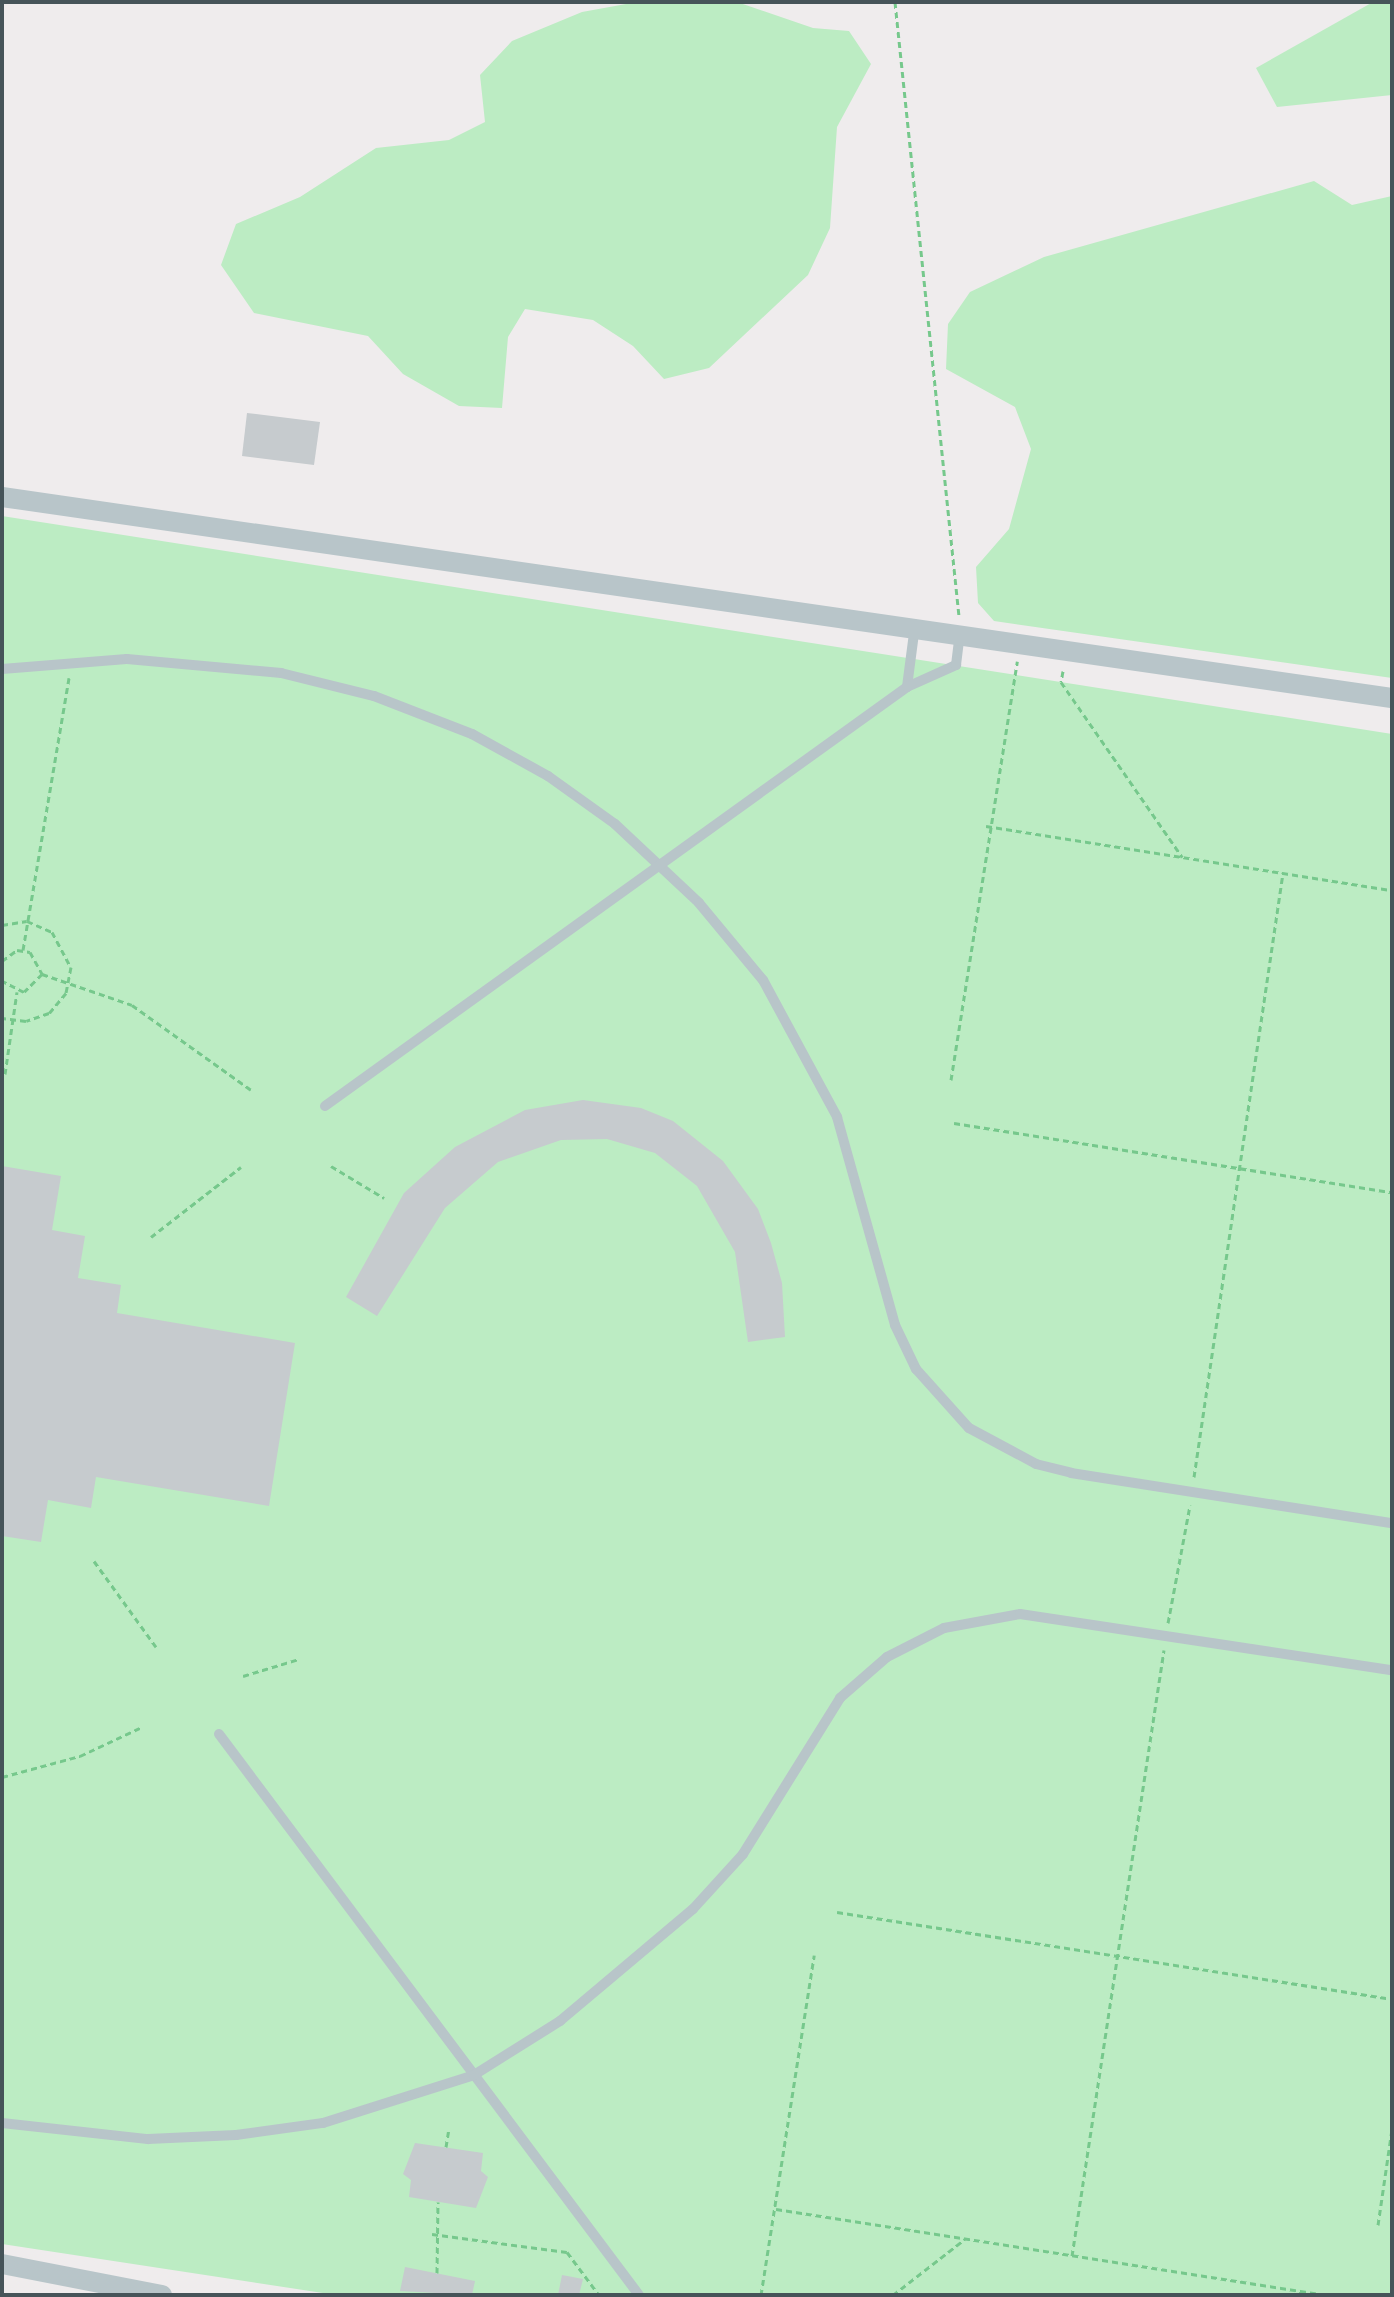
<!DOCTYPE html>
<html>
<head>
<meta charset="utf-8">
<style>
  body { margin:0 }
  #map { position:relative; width:1394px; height:2297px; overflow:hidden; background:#efeced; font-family:Montserrat,sans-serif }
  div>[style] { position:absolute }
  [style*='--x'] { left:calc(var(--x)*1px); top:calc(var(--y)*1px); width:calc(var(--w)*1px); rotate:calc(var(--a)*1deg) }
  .green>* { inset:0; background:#bcecc3 }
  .building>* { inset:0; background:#c6cbce }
  .path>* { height:3px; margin-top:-1.5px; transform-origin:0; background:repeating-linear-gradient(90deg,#76c88c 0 6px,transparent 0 10px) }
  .lane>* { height:10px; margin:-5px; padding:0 5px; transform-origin:5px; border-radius:5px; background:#b8c5c9 }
  .street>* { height:20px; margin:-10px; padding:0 10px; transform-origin:10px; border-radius:10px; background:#b8c5c9 }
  span { translate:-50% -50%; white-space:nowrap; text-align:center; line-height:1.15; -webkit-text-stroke:8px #fff; paint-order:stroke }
  .frame { position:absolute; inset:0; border:4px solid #465459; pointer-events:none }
</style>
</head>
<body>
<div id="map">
  <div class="green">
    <i style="clip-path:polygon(637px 2px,737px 2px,813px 28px,849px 31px,871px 64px,837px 127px,830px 228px,808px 275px,709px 368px,664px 379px,633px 346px,593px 320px,525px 309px,508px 337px,502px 408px,459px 406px,403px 374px,368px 336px,254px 313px,221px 265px,236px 224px,300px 197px,376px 148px,449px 140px,485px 122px,480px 75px,512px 41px,582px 12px)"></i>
    <i style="clip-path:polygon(1373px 2px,1392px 2px,1392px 95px,1277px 107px,1256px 68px)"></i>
    <i style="clip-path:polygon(1314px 181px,1352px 205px,1392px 196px,1392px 678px,994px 621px,978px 603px,976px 567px,1009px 529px,1031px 449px,1015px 407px,946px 369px,948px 324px,970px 292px,1044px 257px)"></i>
    <i style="clip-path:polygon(2px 516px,1392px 734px,1392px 2295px,336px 2295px,2px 2244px)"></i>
  </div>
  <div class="building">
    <i style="clip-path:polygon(247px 413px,320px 422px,314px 465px,242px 456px)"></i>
    <i style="clip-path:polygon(583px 1100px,641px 1108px,673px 1121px,723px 1161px,758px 1209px,771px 1243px,782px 1283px,785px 1337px,748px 1342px,735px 1252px,697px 1186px,655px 1153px,607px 1139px,561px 1140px,498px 1162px,445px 1208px,377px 1316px,346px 1297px,404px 1193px,455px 1147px,525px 1110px)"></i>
    <i style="clip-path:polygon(2px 1166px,61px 1176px,52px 1230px,85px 1236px,78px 1278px,121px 1285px,117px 1313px,295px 1343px,269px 1506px,96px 1477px,91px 1508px,48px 1500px,41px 1542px,2px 1536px)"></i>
    <i style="clip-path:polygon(415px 2143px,483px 2153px,481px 2171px,488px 2177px,476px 2208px,409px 2197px,411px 2180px,403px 2174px)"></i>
    <i style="clip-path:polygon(405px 2267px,475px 2281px,472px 2295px,400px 2291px)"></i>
    <i style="clip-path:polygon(562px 2275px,583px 2279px,579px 2295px,558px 2295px)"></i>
  </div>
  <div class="path">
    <i style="--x:895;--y:2;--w:617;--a:84.05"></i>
    <i style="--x:1063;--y:671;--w:11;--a:100"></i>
    <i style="--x:1061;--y:682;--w:213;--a:55.3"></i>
    <i style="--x:986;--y:826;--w:411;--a:9"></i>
    <i style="--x:2;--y:925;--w:25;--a:-9"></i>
    <i style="--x:27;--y:921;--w:27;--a:24"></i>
    <i style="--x:52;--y:932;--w:40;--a:62"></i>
    <i style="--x:71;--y:967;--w:26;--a:101"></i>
    <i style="--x:66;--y:993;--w:26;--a:130"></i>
    <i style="--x:49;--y:1013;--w:24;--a:161"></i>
    <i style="--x:26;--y:1021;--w:24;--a:-173"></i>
    <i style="--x:23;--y:950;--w:276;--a:-80.4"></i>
    <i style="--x:2;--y:961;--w:19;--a:-36"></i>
    <i style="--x:17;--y:950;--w:13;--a:9"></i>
    <i style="--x:30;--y:952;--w:25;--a:61"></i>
    <i style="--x:42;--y:974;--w:25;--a:135"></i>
    <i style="--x:24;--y:992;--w:25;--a:-153"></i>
    <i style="--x:42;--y:974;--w:95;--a:19"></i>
    <i style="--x:132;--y:1005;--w:146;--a:35.5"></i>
    <i style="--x:5;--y:1074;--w:83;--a:-81.7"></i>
    <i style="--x:951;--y:1080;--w:424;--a:-81"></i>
    <i style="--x:954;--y:1123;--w:443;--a:9"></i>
    <i style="--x:331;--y:1166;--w:62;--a:31.1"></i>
    <i style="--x:151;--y:1237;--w:114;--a:-37.9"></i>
    <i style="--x:1194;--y:1477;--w:611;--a:-81.62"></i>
    <i style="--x:94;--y:1561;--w:106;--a:54.2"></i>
    <i style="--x:1168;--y:1623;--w:120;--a:-79.4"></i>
    <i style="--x:243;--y:1676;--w:59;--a:-16.9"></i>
    <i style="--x:2;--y:1777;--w:81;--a:-15.1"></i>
    <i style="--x:80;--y:1756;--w:68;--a:-25.1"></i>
    <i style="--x:837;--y:1912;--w:562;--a:8.91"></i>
    <i style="--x:446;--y:2147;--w:18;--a:-81"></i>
    <i style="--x:776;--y:2209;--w:557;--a:8.89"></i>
    <i style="--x:1378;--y:2225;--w:97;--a:-81.7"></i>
    <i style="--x:432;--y:2234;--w:136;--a:7.6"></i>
    <i style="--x:567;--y:2252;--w:54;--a:53.3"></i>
    <i style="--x:1072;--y:2256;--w:613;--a:-81.37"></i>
    <i style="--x:437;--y:2273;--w:71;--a:-89.2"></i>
    <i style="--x:761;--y:2295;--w:344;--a:-81.1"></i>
    <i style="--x:893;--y:2295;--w:91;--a:-37.9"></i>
  </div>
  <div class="lane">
    <i style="--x:2;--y:669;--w:125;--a:-4.6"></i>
    <i style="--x:127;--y:659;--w:155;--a:5.2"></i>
    <i style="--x:281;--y:673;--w:96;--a:13.9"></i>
    <i style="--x:374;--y:696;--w:105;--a:21.2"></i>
    <i style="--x:472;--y:734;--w:87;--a:28.9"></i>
    <i style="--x:548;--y:776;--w:82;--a:35.6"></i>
    <i style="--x:615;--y:824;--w:115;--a:43.2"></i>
    <i style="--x:699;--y:903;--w:100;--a:50.3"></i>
    <i style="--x:763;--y:980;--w:156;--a:61.6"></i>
    <i style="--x:837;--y:1117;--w:216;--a:74.4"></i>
    <i style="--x:895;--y:1325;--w:49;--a:64.5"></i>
    <i style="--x:916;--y:1369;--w:79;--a:48.1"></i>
    <i style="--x:969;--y:1428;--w:76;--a:28.2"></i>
    <i style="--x:1036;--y:1464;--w:36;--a:14"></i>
    <i style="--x:1071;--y:1473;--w:325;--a:8.9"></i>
    <i style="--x:907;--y:687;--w:63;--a:-82.6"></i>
    <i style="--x:325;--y:1106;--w:717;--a:-35.75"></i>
    <i style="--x:907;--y:687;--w:54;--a:-24.2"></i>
    <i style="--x:956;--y:665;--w:31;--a:-83"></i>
    <i style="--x:219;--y:1734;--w:701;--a:53.18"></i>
    <i style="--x:2;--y:2123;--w:147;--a:6.3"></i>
    <i style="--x:148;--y:2139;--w:88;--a:-2.6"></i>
    <i style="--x:236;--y:2135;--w:88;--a:-7.9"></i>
    <i style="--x:323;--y:2123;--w:158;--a:-17.6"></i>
    <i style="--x:474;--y:2075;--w:102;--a:-32.1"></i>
    <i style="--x:560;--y:2021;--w:174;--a:-40.1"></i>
    <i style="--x:693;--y:1909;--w:74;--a:-47.7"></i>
    <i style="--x:743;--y:1854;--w:184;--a:-58.1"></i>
    <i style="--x:840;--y:1698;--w:62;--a:-41.1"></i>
    <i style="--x:887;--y:1657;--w:64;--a:-27"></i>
    <i style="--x:944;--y:1628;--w:77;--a:-10.4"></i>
    <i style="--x:1020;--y:1614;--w:376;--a:8.6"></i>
  </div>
  <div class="street">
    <i style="--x:2;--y:497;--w:1404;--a:8.23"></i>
    <i style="--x:2;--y:2264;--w:163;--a:11"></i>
  </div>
  <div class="frame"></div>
</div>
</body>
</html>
